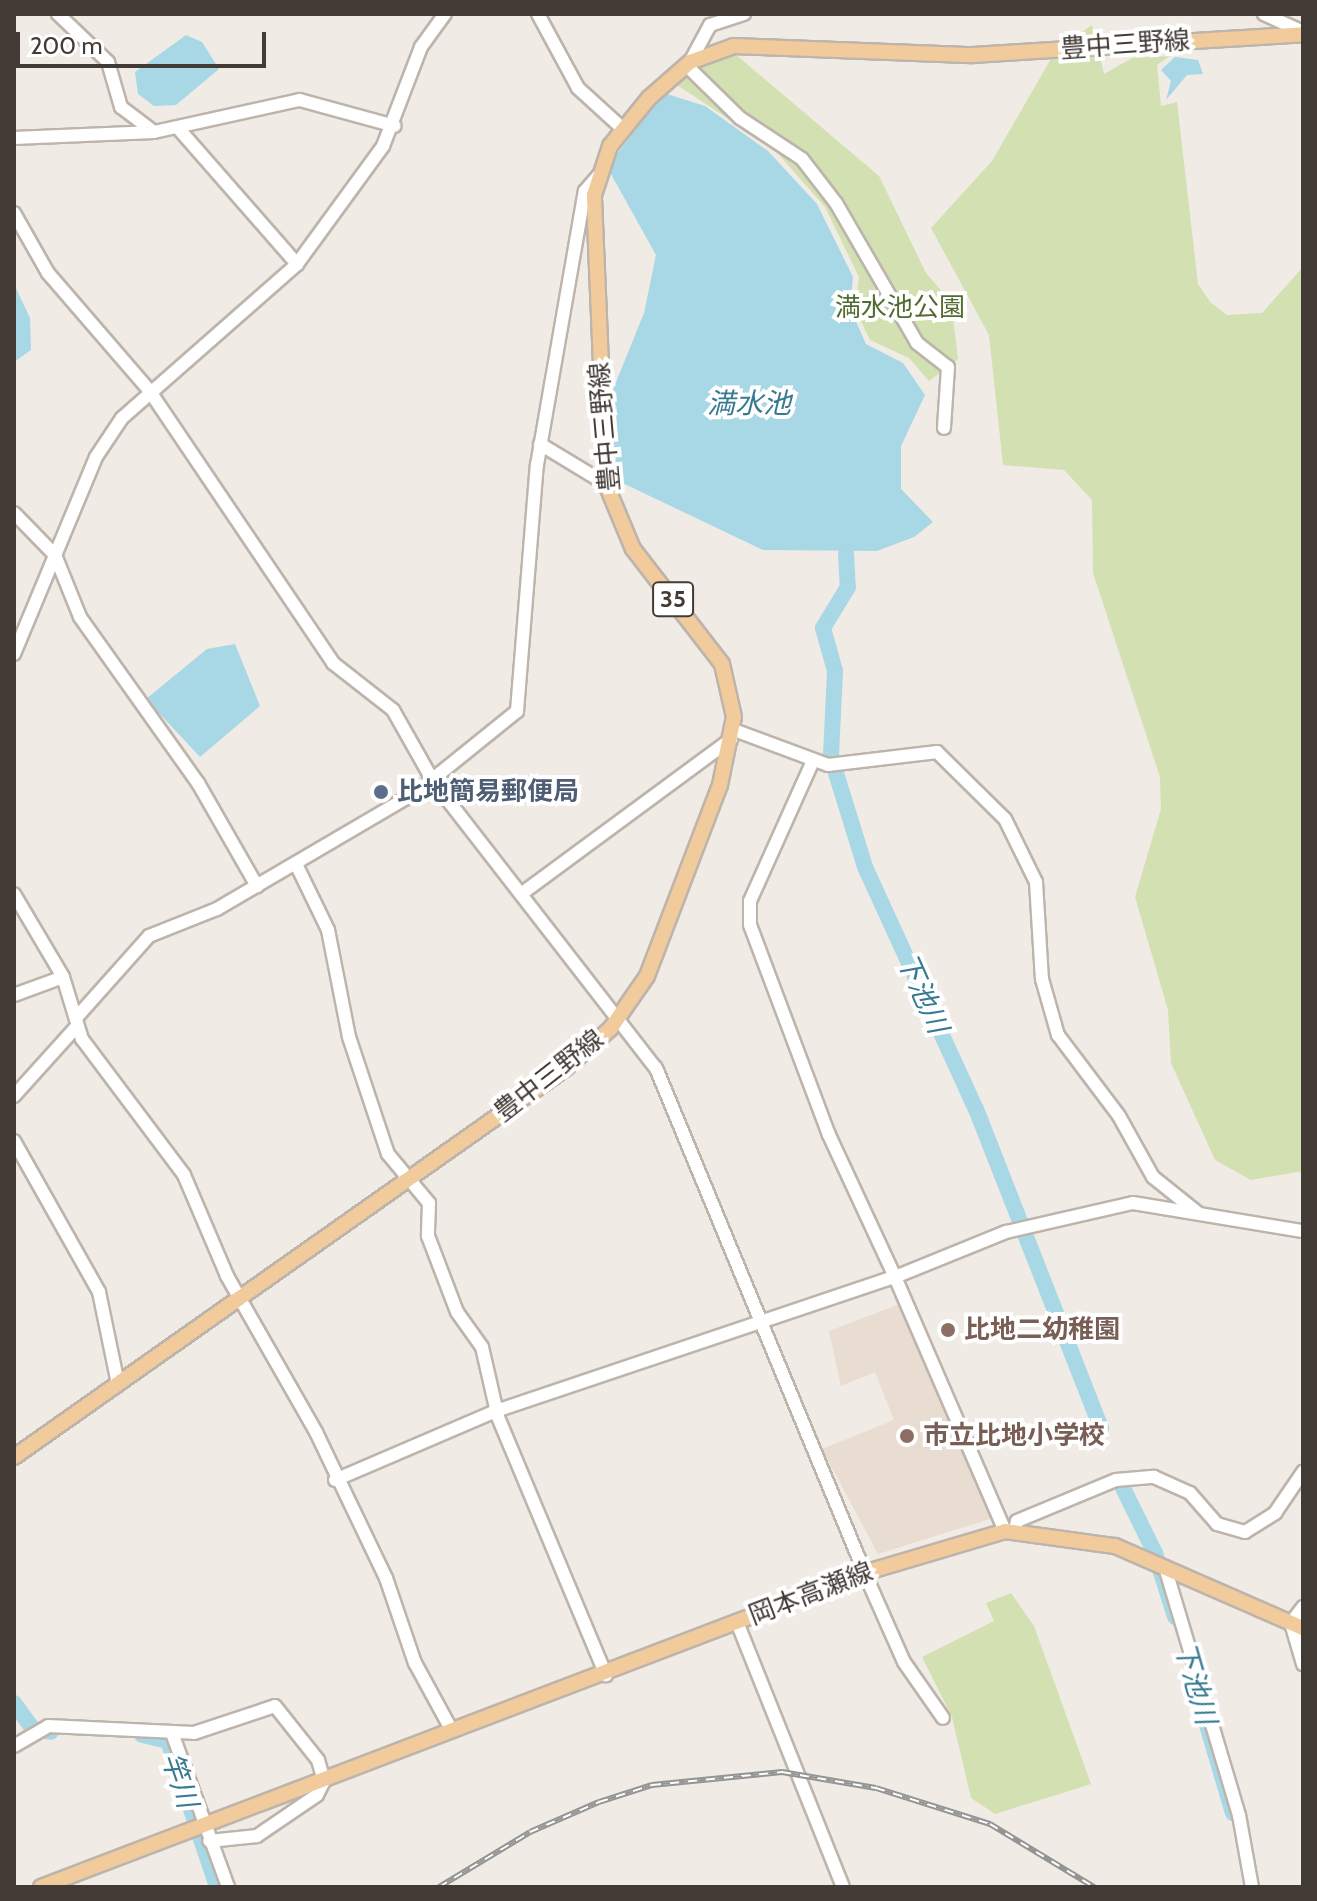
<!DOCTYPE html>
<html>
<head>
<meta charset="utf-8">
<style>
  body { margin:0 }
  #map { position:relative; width:1317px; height:1901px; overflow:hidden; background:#f0ebe5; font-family:Cabin,"Noto Sans JP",sans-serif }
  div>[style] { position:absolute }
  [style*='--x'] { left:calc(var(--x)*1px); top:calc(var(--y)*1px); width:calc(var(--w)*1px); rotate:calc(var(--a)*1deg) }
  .education>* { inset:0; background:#e8ddd0 }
  .green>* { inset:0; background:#d3e0b2 }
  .water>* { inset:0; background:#a8d7e6 }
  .river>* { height:16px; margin:-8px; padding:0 8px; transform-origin:8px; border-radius:8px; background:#a8d7e6 }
  .roads { filter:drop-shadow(2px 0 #bdb4ac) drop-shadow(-2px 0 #bdb4ac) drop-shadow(0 2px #bdb4ac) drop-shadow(0 -2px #bdb4ac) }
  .minor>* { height:12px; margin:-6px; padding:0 6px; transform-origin:6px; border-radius:6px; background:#fff }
  .major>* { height:14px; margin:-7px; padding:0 7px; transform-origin:7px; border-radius:7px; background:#f2cb9d }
  .rail>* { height:6px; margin-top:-3px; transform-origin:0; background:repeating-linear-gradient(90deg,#fff 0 9px,#949494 0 18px); box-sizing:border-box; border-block:2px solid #949494 }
  .dots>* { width:22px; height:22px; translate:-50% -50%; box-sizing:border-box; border:4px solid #fff; border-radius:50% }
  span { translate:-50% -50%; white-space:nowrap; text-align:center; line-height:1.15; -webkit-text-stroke:8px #fff; paint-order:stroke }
  .shield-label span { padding:2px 6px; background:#fff; border:2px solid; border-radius:6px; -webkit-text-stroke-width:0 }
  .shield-label { font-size:24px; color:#423b35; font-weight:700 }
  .street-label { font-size:26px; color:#423b35 }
  .park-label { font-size:26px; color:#516c30 }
  .service-label { font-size:26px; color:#4e5e75; font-weight:700 }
  .left { translate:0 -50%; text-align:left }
  .education-label { font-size:26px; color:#785e54; font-weight:700 }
  .water-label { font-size:28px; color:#387a92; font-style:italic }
  .frame { position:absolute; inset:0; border:16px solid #423b35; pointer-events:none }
  .scale { position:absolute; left:16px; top:32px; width:250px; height:36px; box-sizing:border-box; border:4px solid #423b35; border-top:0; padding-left:10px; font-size:24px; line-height:28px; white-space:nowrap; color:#423b35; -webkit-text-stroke:6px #fff; paint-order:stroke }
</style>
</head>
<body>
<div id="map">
  <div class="education">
    <i style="clip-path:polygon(903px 1303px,996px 1517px,878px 1554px,822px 1449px,894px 1420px,875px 1372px,841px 1386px,829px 1331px)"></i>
  </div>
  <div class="green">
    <i style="clip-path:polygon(1092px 25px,1104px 74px,1132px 58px,1170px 56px,1157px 65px,1161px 106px,1177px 102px,1198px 284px,1211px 303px,1227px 315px,1262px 313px,1303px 267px,1303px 1171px,1251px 1180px,1215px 1160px,1171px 1063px,1168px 1010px,1135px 897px,1161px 809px,1160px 777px,1093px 573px,1092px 500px,1064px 470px,1003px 465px,989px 335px,931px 228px,992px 161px,1056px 50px)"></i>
    <i style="clip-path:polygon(734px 53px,879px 176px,926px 273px,951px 302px,958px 359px,929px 381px,909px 358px,870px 340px,855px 309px,859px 277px,825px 207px,774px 149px,677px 85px,709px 60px)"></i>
    <i style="clip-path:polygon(1011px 1593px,1034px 1626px,1091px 1784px,995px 1814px,971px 1798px,952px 1717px,922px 1657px,994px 1621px,986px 1603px)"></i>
  </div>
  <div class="water">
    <i style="clip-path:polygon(186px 35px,202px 42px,219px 69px,176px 105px,154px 106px,138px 94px,135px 72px)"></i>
    <i style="clip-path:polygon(1175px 57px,1198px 60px,1203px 74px,1187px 75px,1166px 100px,1171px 81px,1161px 70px)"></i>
    <i style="clip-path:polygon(664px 93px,705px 106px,768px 151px,817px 204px,853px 277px,850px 308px,866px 344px,903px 363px,925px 395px,901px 446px,901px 489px,933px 522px,914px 537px,877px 551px,763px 550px,612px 478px,608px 402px,644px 313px,656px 255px,607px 167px)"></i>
    <i style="clip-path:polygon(14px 284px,30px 318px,31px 350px,14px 362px)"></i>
    <i style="clip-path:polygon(235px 644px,260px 706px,200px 757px,146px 699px,207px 649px)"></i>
  </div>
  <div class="river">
    <i style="--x:846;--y:553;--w:34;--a:87"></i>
    <i style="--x:848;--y:587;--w:48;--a:121.4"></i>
    <i style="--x:823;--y:628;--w:45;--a:74.4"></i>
    <i style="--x:835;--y:671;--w:86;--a:92.7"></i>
    <i style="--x:831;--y:757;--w:115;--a:72.8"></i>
    <i style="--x:865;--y:867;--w:266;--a:65.4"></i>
    <i style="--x:976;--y:1109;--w:343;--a:68.6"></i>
    <i style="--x:1122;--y:1486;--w:75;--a:63.8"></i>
    <i style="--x:1155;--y:1553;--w:67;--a:72.6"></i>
    <i style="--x:1193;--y:1678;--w:141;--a:73.5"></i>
    <i style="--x:14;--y:1703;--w:32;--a:54"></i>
    <i style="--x:33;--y:1729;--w:18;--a:9"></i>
    <i style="--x:142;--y:1735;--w:27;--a:13"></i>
    <i style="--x:168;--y:1741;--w:154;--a:71.4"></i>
  </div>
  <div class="roads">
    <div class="minor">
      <i style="--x:58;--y:14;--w:69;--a:43.8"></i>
      <i style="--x:108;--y:62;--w:47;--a:73.9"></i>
      <i style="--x:121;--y:107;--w:41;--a:37.1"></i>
      <i style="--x:538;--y:14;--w:84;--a:61.6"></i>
      <i style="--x:578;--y:88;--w:59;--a:42.3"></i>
      <i style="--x:1264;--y:14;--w:43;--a:24.8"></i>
      <i style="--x:690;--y:62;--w:42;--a:-61.6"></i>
      <i style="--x:710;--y:25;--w:36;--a:-18"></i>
      <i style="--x:686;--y:65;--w:76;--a:44.5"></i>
      <i style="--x:740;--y:118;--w:74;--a:33.5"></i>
      <i style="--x:802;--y:159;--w:56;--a:52.3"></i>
      <i style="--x:836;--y:203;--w:162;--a:59.9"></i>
      <i style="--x:917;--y:343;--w:39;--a:38"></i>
      <i style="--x:948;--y:367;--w:61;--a:93.8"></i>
      <i style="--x:178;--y:128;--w:181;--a:48.8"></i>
      <i style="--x:14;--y:138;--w:140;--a:-2.5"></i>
      <i style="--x:154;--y:132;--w:149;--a:-12.4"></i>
      <i style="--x:300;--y:100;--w:98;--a:15.3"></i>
      <i style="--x:14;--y:213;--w:69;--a:60.5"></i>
      <i style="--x:48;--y:273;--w:155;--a:49.2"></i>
      <i style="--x:149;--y:390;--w:329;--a:56"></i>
      <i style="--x:333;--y:663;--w:76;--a:38.1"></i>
      <i style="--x:393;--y:710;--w:81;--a:60.6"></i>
      <i style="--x:433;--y:781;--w:363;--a:52.2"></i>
      <i style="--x:656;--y:1068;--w:557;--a:67.53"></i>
      <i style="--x:869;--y:1583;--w:86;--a:66.1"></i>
      <i style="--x:904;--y:1662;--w:68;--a:55.1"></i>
      <i style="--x:540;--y:444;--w:77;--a:31.2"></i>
      <i style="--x:14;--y:513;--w:59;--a:45.7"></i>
      <i style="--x:55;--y:555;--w:67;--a:68"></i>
      <i style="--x:80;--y:617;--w:204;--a:54.6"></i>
      <i style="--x:198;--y:783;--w:119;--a:60.2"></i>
      <i style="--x:14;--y:654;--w:213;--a:-67.4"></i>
      <i style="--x:96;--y:457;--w:47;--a:-56.3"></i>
      <i style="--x:122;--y:418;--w:233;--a:-41.3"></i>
      <i style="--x:297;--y:264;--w:146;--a:-53.9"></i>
      <i style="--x:383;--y:146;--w:106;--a:-69"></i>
      <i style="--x:421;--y:47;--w:41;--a:-54"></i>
      <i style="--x:734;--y:730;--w:100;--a:20.4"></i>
      <i style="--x:828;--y:765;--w:110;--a:-6.8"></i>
      <i style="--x:937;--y:752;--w:95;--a:44.6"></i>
      <i style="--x:1005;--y:819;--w:70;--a:63.8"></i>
      <i style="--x:1036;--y:882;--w:97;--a:86.5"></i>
      <i style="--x:1042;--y:979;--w:58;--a:74.1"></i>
      <i style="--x:1058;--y:1035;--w:101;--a:53"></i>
      <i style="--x:1119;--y:1116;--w:70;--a:60.9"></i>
      <i style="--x:1153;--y:1177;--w:58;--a:38.7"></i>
      <i style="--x:296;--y:864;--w:73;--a:64.1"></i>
      <i style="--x:328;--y:930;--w:109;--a:78.9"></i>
      <i style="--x:349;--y:1037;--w:123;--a:71.6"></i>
      <i style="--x:388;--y:1154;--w:64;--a:50.1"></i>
      <i style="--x:429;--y:1203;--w:33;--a:92"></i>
      <i style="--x:428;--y:1236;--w:81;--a:69.1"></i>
      <i style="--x:457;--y:1312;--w:43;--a:54.5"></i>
      <i style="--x:482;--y:1347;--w:72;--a:77.1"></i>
      <i style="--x:498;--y:1417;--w:280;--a:67.3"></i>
      <i style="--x:14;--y:894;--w:96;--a:59.4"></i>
      <i style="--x:63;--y:977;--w:65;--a:73"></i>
      <i style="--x:82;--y:1039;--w:170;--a:53.1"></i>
      <i style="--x:184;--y:1175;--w:110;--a:66.9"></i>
      <i style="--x:227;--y:1276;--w:180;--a:60.3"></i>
      <i style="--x:316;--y:1432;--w:162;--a:64.4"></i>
      <i style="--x:386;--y:1578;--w:90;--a:71.2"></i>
      <i style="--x:415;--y:1663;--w:77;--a:61.4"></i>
      <i style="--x:521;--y:894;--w:261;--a:-36.4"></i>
      <i style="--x:14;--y:995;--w:52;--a:-20.2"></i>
      <i style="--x:76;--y:1018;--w:110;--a:-48.3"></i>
      <i style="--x:149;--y:936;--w:73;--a:-21.7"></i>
      <i style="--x:217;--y:909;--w:233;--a:-30.4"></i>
      <i style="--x:418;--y:791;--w:127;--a:-38.9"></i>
      <i style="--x:517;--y:711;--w:247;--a:-85.4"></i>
      <i style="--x:537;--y:465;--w:278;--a:-80.1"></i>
      <i style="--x:585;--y:191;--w:20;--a:-49"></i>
      <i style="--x:14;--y:1096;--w:94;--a:-48"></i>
      <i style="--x:14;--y:1141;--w:173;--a:60.6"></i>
      <i style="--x:99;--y:1292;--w:94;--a:78.3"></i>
      <i style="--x:335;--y:1480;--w:175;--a:-23.2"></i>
      <i style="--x:496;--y:1411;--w:421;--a:-18.6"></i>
      <i style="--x:895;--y:1277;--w:157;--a:-114.9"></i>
      <i style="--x:829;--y:1135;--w:224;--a:-110.6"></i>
      <i style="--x:750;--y:925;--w:24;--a:-90"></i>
      <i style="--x:750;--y:901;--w:154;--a:-65.8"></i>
      <i style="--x:1015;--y:1529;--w:8;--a:-76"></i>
      <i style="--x:1017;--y:1521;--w:107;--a:-22.5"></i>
      <i style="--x:1116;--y:1480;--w:38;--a:-5"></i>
      <i style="--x:1154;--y:1477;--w:39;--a:24"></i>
      <i style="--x:1190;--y:1493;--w:41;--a:48.9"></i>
      <i style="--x:1217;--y:1524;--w:29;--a:16"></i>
      <i style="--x:1245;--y:1532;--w:36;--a:-32"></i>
      <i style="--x:1275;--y:1513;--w:50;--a:-55.7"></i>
      <i style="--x:1005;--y:1531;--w:277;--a:-113.4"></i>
      <i style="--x:895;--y:1277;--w:120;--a:-22.1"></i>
      <i style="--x:1006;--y:1232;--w:130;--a:-12.9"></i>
      <i style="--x:1133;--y:1203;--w:172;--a:9.4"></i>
      <i style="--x:1165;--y:1567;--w:259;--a:73.4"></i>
      <i style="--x:1239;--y:1815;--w:73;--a:79.8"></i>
      <i style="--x:1303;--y:1607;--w:20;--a:127"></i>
      <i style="--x:1291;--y:1623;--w:43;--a:73.7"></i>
      <i style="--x:737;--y:1622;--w:285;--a:68.2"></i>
      <i style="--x:172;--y:1733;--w:164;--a:70"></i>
      <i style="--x:14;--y:1746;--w:39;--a:-30"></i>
      <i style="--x:48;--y:1726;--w:146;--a:2.7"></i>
      <i style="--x:194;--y:1733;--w:85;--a:-18.4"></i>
      <i style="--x:275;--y:1706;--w:69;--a:51.5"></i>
      <i style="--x:318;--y:1760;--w:22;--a:74"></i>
      <i style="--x:324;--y:1781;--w:16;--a:117"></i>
      <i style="--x:317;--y:1795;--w:73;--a:145.7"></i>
      <i style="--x:257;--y:1836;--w:48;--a:174.1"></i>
    </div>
    <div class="major">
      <i style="--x:14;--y:1457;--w:675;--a:-35.17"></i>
      <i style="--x:566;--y:1068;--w:60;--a:-41.6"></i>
      <i style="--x:611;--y:1028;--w:63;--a:-55.3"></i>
      <i style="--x:647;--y:976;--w:204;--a:-69.1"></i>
      <i style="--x:720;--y:785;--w:69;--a:-78.4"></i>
      <i style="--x:734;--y:717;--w:54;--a:-102.8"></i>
      <i style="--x:722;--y:664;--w:145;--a:-127.7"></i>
      <i style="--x:633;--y:549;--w:70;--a:-112.6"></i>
      <i style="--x:606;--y:484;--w:289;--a:-92.4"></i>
      <i style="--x:594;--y:195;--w:52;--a:-71.9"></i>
      <i style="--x:610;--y:146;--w:62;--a:-50.9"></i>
      <i style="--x:649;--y:98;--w:55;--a:-41.3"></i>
      <i style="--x:690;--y:62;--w:47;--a:-20"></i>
      <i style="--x:734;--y:46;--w:239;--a:2.2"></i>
      <i style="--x:973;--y:55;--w:331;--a:-3.6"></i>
      <i style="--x:41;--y:1887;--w:884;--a:-20.87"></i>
      <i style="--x:867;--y:1572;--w:144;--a:-16.5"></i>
      <i style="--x:1005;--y:1531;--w:111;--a:7.8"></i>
      <i style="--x:1115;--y:1546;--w:205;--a:23.6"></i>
    </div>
  </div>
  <div class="rail">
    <i style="--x:439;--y:1887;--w:106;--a:-31.1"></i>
    <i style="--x:530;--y:1832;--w:75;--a:-23.5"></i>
    <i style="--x:599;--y:1802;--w:56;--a:-17.8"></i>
    <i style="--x:652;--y:1785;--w:131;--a:-5.7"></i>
    <i style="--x:782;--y:1772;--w:95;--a:9.7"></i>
    <i style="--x:876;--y:1788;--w:120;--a:17.5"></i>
    <i style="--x:990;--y:1824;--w:122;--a:31.2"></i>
  </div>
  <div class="dots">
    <i style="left:381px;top:792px;background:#5c6f8a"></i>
    <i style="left:948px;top:1330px;background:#8d6e63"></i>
    <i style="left:907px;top:1436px;background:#8d6e63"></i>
  </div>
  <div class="shield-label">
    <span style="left:673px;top:599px">35</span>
  </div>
  <div class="street-label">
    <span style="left:1125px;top:45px;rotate:-4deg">豊中三野線</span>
    <span style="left:605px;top:427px;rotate:-95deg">豊中三野線</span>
    <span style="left:549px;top:1076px;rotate:-38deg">豊中三野線</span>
    <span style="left:811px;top:1594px;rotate:-21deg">岡本高瀬線</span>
  </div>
  <div class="park-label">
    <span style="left:900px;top:308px">満水池公園</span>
  </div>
  <div class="service-label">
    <span class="left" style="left:397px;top:792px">比地簡易郵便局</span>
  </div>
  <div class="education-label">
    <span class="left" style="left:964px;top:1330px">比地二幼稚園</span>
    <span class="left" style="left:923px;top:1436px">市立比地小学校</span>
  </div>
  <div class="water-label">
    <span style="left:749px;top:403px">満水池</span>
    <span style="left:923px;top:993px;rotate:66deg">下池川</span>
    <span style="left:1196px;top:1683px;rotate:74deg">下池川</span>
    <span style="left:180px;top:1780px;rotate:71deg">竿川</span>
  </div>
  <div class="frame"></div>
  <div class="scale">200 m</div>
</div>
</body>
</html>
